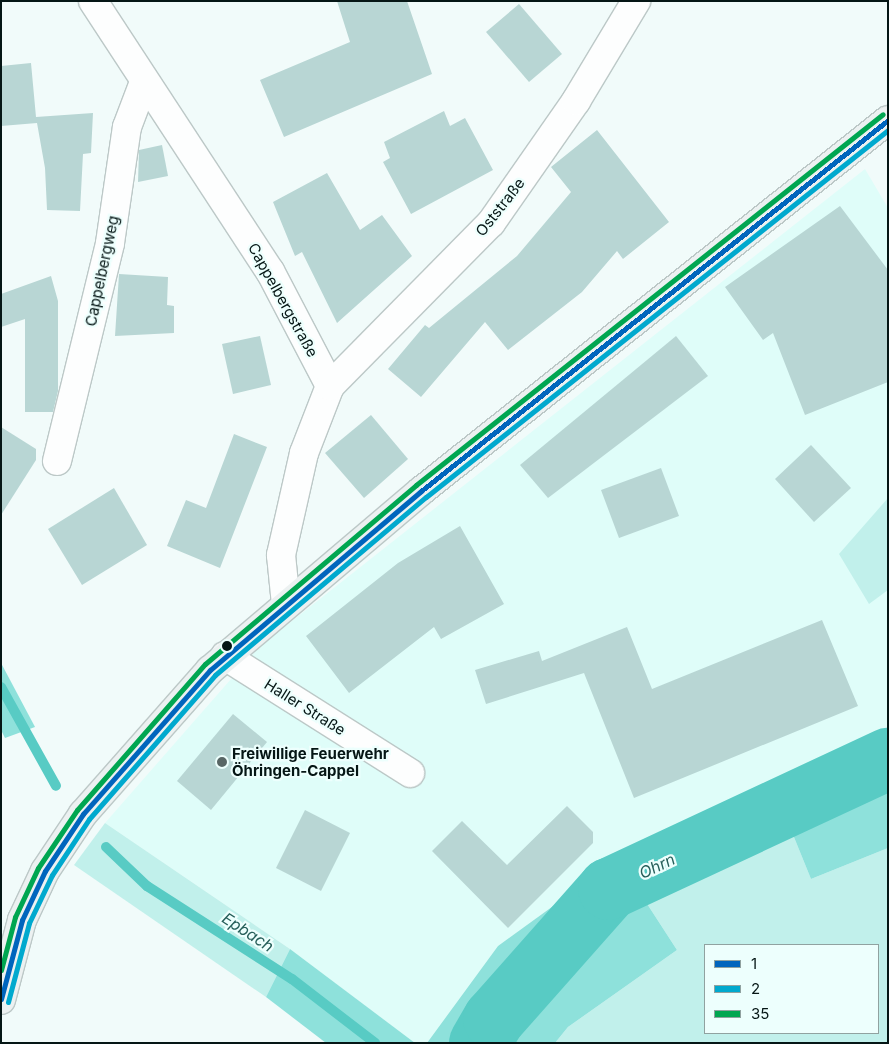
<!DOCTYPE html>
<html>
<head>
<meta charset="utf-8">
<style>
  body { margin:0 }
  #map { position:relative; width:889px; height:1044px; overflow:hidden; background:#f1fbfa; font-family:Inter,sans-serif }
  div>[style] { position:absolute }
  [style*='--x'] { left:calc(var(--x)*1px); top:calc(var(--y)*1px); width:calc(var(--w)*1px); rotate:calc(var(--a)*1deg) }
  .built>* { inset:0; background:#dffdf9 }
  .green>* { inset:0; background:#c1f0eb }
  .forest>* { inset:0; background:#8ee1db }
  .stream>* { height:10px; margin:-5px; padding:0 5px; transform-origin:5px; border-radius:5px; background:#58cbc4 }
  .river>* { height:62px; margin:-31px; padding:0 31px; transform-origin:31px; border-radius:31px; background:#58cbc4 }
  .building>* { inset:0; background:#b8d6d4 }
  .roads { filter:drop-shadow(1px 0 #bcc8c7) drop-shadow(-1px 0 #bcc8c7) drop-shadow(0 1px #bcc8c7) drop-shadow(0 -1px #bcc8c7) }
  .minor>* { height:28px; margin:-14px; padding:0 14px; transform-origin:14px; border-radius:14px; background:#fdfefe }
  .secondary>* { height:28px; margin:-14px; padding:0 14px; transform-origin:14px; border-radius:14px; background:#ecf1f1 }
  .bus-1>* { height:5px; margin:-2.5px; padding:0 2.5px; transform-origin:2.5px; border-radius:2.5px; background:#0065bd }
  .bus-2>* { height:5px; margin:-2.5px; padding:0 2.5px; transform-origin:2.5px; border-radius:2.5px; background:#00a9ce }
  .bus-3>* { height:5px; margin:-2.5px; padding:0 2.5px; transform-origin:2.5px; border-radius:2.5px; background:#00a651 }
  .dots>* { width:14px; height:14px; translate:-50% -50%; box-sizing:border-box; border:2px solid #edfffd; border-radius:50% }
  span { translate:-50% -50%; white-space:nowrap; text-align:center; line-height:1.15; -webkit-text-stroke:4.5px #edfffd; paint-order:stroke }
  .street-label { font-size:15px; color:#051615 }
  .poi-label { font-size:15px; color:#051615; font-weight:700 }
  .left { translate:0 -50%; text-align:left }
  .water-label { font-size:16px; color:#265f5a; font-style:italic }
  .frame { position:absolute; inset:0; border:2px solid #051615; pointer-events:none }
  .legend { position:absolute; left:704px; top:944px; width:175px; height:90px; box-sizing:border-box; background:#edfffd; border:1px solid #90a2a0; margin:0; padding:6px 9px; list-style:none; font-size:15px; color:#051615 }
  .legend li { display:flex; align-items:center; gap:10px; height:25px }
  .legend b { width:25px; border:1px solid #90a2a0 }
</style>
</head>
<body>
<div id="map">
  <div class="built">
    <i style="clip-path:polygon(865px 169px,888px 208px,888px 732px,618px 859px,498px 946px,427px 1043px,415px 1043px,290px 949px,105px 823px,259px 647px)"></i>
  </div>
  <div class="green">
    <i style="clip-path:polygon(888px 498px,888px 590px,869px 604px,839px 554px)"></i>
    <i style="clip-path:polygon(evenodd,774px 788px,811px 879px,888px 848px,888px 1043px,555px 1043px,568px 1027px,677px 950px,618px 859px,774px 788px,705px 945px,878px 945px,878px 1033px,705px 1033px,705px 945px)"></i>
    <i style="clip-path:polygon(105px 823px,290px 949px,266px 997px,74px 865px)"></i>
  </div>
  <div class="forest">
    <i style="clip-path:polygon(1px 663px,35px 727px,5px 738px,1px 730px)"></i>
    <i style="clip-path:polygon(888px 732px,888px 848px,811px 879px,774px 788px)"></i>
    <i style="clip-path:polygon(618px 859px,677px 950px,568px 1027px,555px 1043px,427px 1043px,498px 946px)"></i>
    <i style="clip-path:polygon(290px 949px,415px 1043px,326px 1043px,266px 997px)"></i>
  </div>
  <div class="stream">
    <i style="--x:1;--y:687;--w:113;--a:60.9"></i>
    <i style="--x:106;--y:847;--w:57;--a:43.6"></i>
    <i style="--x:147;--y:886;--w:172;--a:32.7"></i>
    <i style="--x:292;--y:979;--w:105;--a:37.6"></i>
  </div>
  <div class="river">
    <i style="--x:480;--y:1043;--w:28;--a:-60"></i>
    <i style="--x:494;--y:1019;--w:174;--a:-48.5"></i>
    <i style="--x:609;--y:889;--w:308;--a:-25"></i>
  </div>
  <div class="building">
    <i style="clip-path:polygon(337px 1px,407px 1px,432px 74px,284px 137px,260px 80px,350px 42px)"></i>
    <i style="clip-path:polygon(519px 4px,562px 54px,529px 82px,486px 32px)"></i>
    <i style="clip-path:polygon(31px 63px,36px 117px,93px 113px,91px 153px,83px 154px,80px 211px,47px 210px,45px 168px,37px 123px,1px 126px,1px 66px)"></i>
    <i style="clip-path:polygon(444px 111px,450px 126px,465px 118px,493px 170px,411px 214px,383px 162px,390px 158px,384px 142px)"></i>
    <i style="clip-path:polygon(597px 130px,669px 222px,623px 259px,617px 251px,582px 292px,508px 350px,485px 322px,421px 397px,388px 369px,425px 325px,429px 328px,517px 256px,571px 192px,551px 167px)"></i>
    <i style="clip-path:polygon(162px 145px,168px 176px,138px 182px,139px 150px)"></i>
    <i style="clip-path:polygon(327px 173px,360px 230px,382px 215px,412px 256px,337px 323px,302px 252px,295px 256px,273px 202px)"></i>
    <i style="clip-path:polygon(840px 206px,888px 270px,888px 382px,805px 415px,773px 333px,763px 340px,725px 287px)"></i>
    <i style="clip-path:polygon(119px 274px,168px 277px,167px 305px,174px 306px,174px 333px,115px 336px)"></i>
    <i style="clip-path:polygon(51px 276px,58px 301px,58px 391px,53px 412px,25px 412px,25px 319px,1px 327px,1px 294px)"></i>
    <i style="clip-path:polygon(260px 336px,271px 385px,233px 394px,222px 344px)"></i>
    <i style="clip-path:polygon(676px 336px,708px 376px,548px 498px,520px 465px)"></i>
    <i style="clip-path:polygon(371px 415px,408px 459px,364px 498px,325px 453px)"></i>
    <i style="clip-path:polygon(1px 427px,36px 449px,36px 460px,1px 515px)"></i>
    <i style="clip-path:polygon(234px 434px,267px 447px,220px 568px,167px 546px,186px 500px,206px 508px)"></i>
    <i style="clip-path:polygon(811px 445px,851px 488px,814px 522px,775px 479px)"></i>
    <i style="clip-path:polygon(661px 468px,679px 516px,619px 538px,601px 490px)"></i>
    <i style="clip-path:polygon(114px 488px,147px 545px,82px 585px,48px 529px)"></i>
    <i style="clip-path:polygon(460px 526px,504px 604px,441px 639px,434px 627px,349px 693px,306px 636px,398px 563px)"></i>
    <i style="clip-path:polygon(822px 620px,858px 706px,634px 798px,584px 673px,486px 704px,475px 670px,539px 651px,542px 661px,627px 627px,652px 689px)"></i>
    <i style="clip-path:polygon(233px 714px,267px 742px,211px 810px,177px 781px)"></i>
    <i style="clip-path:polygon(567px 806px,593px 832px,593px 843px,508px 928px,432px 851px,462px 821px,507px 865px)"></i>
    <i style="clip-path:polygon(305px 810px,350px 833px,321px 891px,276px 868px)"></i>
  </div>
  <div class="roads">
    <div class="minor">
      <i style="--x:93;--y:1;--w:323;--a:56.8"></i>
      <i style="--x:270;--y:271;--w:130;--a:62.4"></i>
      <i style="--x:330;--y:386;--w:72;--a:111.2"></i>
      <i style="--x:304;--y:453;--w:105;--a:102.7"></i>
      <i style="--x:281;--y:555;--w:49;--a:84.2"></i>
      <i style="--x:330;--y:386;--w:229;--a:-45.4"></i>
      <i style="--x:491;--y:223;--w:149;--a:-55.1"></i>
      <i style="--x:576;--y:101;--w:117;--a:-59"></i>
      <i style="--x:57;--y:461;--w:224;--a:-76.3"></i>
      <i style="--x:110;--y:243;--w:117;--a:-81.7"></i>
      <i style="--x:127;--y:127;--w:48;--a:-69.3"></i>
      <i style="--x:225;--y:656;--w:219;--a:32.3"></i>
    </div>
    <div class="secondary">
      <i style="--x:1;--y:1000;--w:83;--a:-75.3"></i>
      <i style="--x:22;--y:920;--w:54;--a:-64.9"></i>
      <i style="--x:45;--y:871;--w:69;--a:-56.3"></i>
      <i style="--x:83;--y:814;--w:192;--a:-48.6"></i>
      <i style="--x:210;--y:670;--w:277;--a:-40.3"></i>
      <i style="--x:421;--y:491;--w:596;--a:-38.46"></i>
    </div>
  </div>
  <div class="bus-1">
    <i style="--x:1;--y:999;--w:82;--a:-75.1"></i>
    <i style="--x:22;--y:920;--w:54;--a:-64.9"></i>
    <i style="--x:45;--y:871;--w:69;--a:-56.3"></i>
    <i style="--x:83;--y:814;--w:192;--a:-48.6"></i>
    <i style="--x:210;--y:670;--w:277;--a:-40.3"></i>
    <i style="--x:421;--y:491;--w:596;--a:-38.46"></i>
  </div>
  <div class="bus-2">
    <i style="--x:8;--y:1002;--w:82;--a:-75.1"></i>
    <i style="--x:29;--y:923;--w:53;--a:-64.4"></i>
    <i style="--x:52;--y:875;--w:67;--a:-56.5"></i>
    <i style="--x:89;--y:819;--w:191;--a:-48.8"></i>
    <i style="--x:215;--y:675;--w:276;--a:-40.2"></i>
    <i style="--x:426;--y:497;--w:590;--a:-38.46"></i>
  </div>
  <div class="bus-3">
    <i style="--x:1;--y:970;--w:55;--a:-75.2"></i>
    <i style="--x:15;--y:917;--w:54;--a:-64.9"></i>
    <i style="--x:38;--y:868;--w:70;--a:-56.1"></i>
    <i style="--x:77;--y:810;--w:194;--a:-48.8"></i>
    <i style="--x:205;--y:664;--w:277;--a:-40.3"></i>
    <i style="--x:416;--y:485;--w:596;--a:-38.46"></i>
  </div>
  <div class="dots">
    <i style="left:227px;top:646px;background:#051615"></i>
    <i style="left:222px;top:762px;background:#586665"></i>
  </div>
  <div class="street-label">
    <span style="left:500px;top:207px;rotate:-52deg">Oststraße</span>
    <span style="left:102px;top:271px;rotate:-78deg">Cappelbergweg</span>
    <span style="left:283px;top:300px;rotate:61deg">Cappelbergstraße</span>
    <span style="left:305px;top:707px;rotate:32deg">Haller Straße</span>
  </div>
  <div class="poi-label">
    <span class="left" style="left:232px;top:762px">Freiwillige Feuerwehr<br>Öhringen-Cappel</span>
  </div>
  <div class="water-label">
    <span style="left:657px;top:866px;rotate:-25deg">Ohrn</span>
    <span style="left:248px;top:932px;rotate:33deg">Epbach</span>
  </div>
  <div class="frame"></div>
  <ul class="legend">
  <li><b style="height:6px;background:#0065bd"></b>1</li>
  <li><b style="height:6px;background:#00a9ce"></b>2</li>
  <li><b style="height:6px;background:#00a651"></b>35</li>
  </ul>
</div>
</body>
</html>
